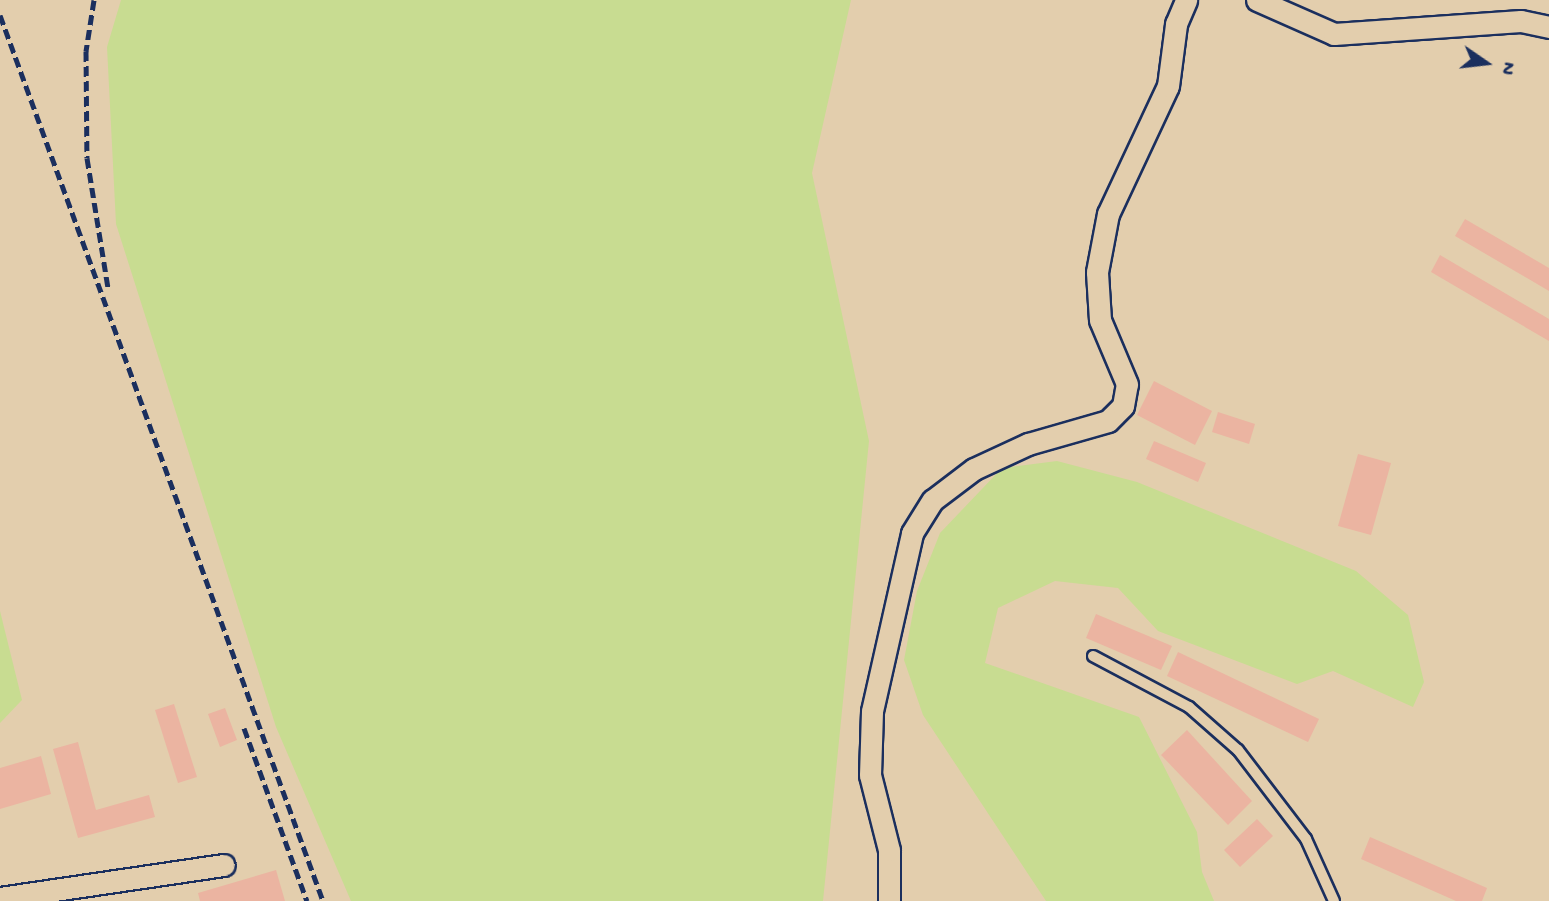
<!DOCTYPE html>
<html>
<head>
<meta charset="utf-8">
<style>
  body { margin:0 }
  #map { position:relative; width:1549px; height:901px; overflow:hidden; background:#e3cead; font-family:"Gochi Hand",sans-serif }
  div>[style] { position:absolute }
  [style*='--x'] { left:calc(var(--x)*1px); top:calc(var(--y)*1px); width:calc(var(--w)*1px); rotate:calc(var(--a)*1deg) }
  .green>* { inset:0; background:#c8dc91 }
  .building>* { inset:0; background:#ebb4a1 }
  .roads { filter:drop-shadow(2px 0 #1b2f5e) drop-shadow(-2px 0 #1b2f5e) drop-shadow(0 2px #1b2f5e) drop-shadow(0 -2px #1b2f5e) }
  .lane>* { height:10px; margin:-5px; padding:0 5px; transform-origin:5px; border-radius:5px; background:#e3cead }
  .street>* { height:21px; margin:-10.5px; padding:0 10.5px; transform-origin:10.5px; border-radius:10.5px; background:#e3cead }
  .rail>* { height:5px; margin-top:-2.5px; transform-origin:0; background:repeating-linear-gradient(90deg,#1b2f5e 0 10px,transparent 0 15px) }
  span { translate:-50% -50%; white-space:nowrap; text-align:center; line-height:1.15; -webkit-text-stroke:7px #e3cead; paint-order:stroke }
  .north { position:absolute; left:1451px; top:28px; width:70px; height:70px; -webkit-text-stroke:5px #e3cead; paint-order:stroke; rotate:104deg; font-size:19px; font-weight:700; line-height:28px; text-align:center; color:#1b2f5e }
  .north::after { content:''; display:block; margin:auto; width:24px; height:32px; background:#1b2f5e; clip-path:polygon(50% 0,100% 100%,50% 72%,0 100%) }
</style>
</head>
<body>
<div id="map">
  <div class="green">
    <i style="clip-path:polygon(121px 0,851px 0,812px 173px,869px 441px,823px 901px,351px 901px,276px 727px,116px 224px,107px 47px)"></i>
    <i style="clip-path:polygon(1057px 461px,1137px 482px,1356px 571px,1408px 615px,1424px 682px,1413px 707px,1333px 671px,1297px 684px,1158px 631px,1118px 588px,1055px 581px,998px 608px,985px 663px,1139px 717px,1197px 832px,1202px 872px,1214px 901px,1046px 901px,923px 715px,904px 660px,917px 591px,940px 533px,1002px 468px)"></i>
    <i style="clip-path:polygon(0 611px,22px 700px,0 723px)"></i>
  </div>
  <div class="building">
    <i style="clip-path:polygon(1465px 219px,1549px 268px,1549px 291px,1455px 236px)"></i>
    <i style="clip-path:polygon(1440px 255px,1549px 319px,1549px 341px,1431px 272px)"></i>
    <i style="clip-path:polygon(1154px 381px,1212px 411px,1195px 445px,1137px 415px)"></i>
    <i style="clip-path:polygon(1218px 412px,1255px 424px,1249px 444px,1212px 432px)"></i>
    <i style="clip-path:polygon(1154px 441px,1206px 463px,1198px 482px,1146px 459px)"></i>
    <i style="clip-path:polygon(1358px 454px,1391px 463px,1371px 535px,1338px 526px)"></i>
    <i style="clip-path:polygon(1096px 614px,1172px 646px,1161px 670px,1086px 638px)"></i>
    <i style="clip-path:polygon(1178px 652px,1319px 719px,1308px 742px,1167px 676px)"></i>
    <i style="clip-path:polygon(174px 704px,197px 777px,178px 783px,155px 710px)"></i>
    <i style="clip-path:polygon(225px 708px,237px 740px,220px 747px,208px 714px)"></i>
    <i style="clip-path:polygon(1187px 730px,1252px 801px,1228px 825px,1161px 755px)"></i>
    <i style="clip-path:polygon(78px 742px,96px 810px,149px 795px,155px 817px,78px 838px,53px 749px)"></i>
    <i style="clip-path:polygon(41px 756px,51px 794px,0 809px,0 768px)"></i>
    <i style="clip-path:polygon(1257px 819px,1273px 836px,1240px 867px,1224px 850px)"></i>
    <i style="clip-path:polygon(1370px 837px,1487px 888px,1482px 901px,1456px 901px,1361px 859px)"></i>
    <i style="clip-path:polygon(276px 870px,285px 901px,200px 901px,198px 893px)"></i>
  </div>
  <div class="roads">
    <div class="lane">
      <i style="--x:1093;--y:656;--w:109;--a:28"></i>
      <i style="--x:1189;--y:707;--w:65;--a:41.3"></i>
      <i style="--x:1238;--y:750;--w:112;--a:52.6"></i>
      <i style="--x:1306;--y:839;--w:68;--a:65.7"></i>
    </div>
    <div class="street">
      <i style="--x:1257;--y:0;--w:84;--a:23.8"></i>
      <i style="--x:1334;--y:34;--w:187;--a:-4"></i>
      <i style="--x:1521;--y:21;--w:29;--a:12"></i>
      <i style="--x:0;--y:898;--w:226;--a:-8.4"></i>
      <i style="--x:889;--y:901;--w:51;--a:-90"></i>
      <i style="--x:889;--y:850;--w:77;--a:-104.2"></i>
      <i style="--x:870;--y:775;--w:64;--a:-88.2"></i>
      <i style="--x:872;--y:711;--w:182;--a:-77.3"></i>
      <i style="--x:912;--y:533;--w:39;--a:-58"></i>
      <i style="--x:933;--y:500;--w:51;--a:-37.1"></i>
      <i style="--x:974;--y:469;--w:60;--a:-24.8"></i>
      <i style="--x:1028;--y:444;--w:83;--a:-16"></i>
      <i style="--x:1108;--y:421;--w:21;--a:-45"></i>
      <i style="--x:1123;--y:406;--w:22;--a:-80"></i>
      <i style="--x:1127;--y:384;--w:69;--a:-112.9"></i>
      <i style="--x:1100;--y:320;--w:48;--a:-93.6"></i>
      <i style="--x:1097;--y:272;--w:59;--a:-79.3"></i>
      <i style="--x:1108;--y:214;--w:141;--a:-64.9"></i>
      <i style="--x:1168;--y:86;--w:63;--a:-82.6"></i>
      <i style="--x:1176;--y:24;--w:26;--a:-67"></i>
    </div>
  </div>
  <div class="rail">
    <i style="--x:94;--y:0;--w:52;--a:98.9"></i>
    <i style="--x:86;--y:51;--w:107;--a:89.5"></i>
    <i style="--x:87;--y:158;--w:132;--a:80.8"></i>
    <i style="--x:0;--y:15;--w:943;--a:69.97"></i>
    <i style="--x:244;--y:728;--w:184;--a:70"></i>
  </div>
  <div class="north">N</div>
</div>
</body>
</html>
